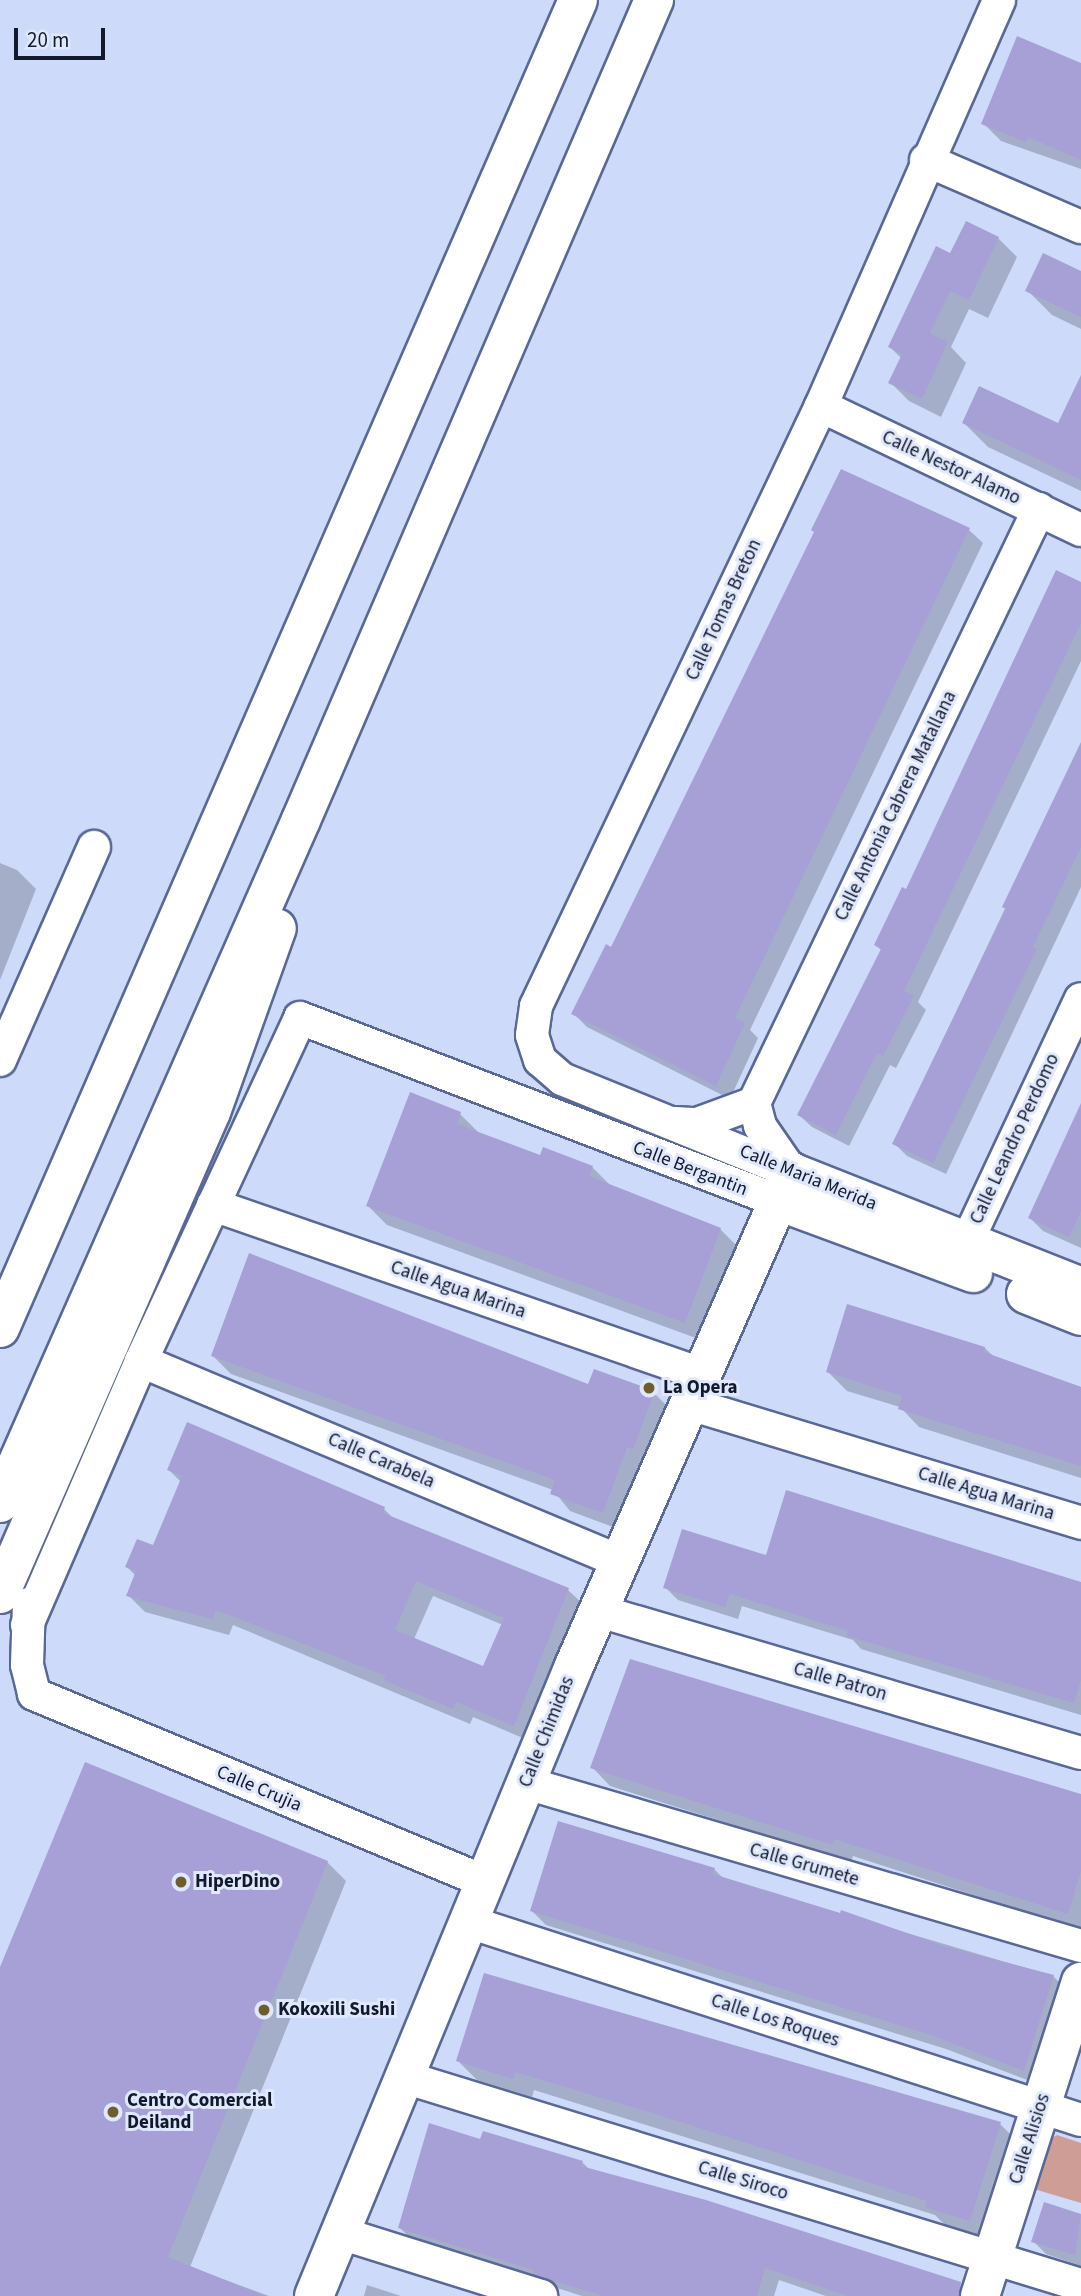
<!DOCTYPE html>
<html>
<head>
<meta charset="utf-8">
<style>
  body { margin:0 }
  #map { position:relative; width:1081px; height:2296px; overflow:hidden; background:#cedafa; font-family:"Source Sans 3",sans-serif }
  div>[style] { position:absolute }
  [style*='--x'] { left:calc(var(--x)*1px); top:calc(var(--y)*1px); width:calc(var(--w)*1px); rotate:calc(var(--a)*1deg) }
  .green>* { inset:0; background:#ce9e96 }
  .shadow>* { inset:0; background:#0003 }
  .building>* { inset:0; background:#a6a0d6 }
  .roads { filter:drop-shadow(2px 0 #586897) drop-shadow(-2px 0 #586897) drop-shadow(0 2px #586897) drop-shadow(0 -2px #586897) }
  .minor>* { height:32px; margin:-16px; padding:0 16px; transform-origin:16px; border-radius:16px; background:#fff }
  .tertiary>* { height:38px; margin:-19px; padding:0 19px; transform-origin:19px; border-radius:19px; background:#fff }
  .trunk>* { height:38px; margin:-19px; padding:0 19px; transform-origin:19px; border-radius:19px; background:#fff }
  .dots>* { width:19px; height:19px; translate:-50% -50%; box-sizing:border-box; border:4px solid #dfe8fd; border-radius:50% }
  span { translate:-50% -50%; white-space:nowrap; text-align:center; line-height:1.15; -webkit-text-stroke:6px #dfe8fd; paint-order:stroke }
  .street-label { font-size:19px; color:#13192c }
  .poi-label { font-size:19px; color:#13192c; font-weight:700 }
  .left { translate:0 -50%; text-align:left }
  .scale { position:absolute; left:14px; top:28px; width:91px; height:32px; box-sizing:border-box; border:4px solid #13192c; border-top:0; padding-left:9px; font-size:21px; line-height:24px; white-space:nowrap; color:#13192c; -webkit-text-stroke:5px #dfe8fd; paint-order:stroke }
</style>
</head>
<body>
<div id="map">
  <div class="green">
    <i style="clip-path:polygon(1057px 2135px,1081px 2143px,1081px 2203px,1034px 2189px,1052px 2138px)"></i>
  </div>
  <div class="shadow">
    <i style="clip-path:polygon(1081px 65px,1081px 169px,1001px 141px,983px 123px)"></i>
    <i style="clip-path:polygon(998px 238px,1017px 257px,988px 318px,969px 309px,951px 347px,966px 363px,941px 417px,909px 401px,890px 382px,902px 359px,890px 347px,951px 256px)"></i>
    <i style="clip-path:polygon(1081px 273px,1081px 329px,1052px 315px,1027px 290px)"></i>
    <i style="clip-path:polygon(1081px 379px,1081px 491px,988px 447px,964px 423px,1059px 426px)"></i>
    <i style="clip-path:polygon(969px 530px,983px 543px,750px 1030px,758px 1038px,730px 1099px,587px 1027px,573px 1013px,612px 949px)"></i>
    <i style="clip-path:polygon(1081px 584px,1081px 661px,918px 1002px,926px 1010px,896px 1068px,890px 1065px,849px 1146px,812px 1127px,799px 1115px,882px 951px,876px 945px)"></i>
    <i style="clip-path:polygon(1081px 748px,1081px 887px,946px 1174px,907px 1156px,894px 1143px)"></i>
    <i style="clip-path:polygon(0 863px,17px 870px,36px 889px,0 980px)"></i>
    <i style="clip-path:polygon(1081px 1107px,1081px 1248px,1043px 1231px,1030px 1218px)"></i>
    <i style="clip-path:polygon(460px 1114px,479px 1133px,541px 1158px,592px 1167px,612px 1187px,720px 1229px,739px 1248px,704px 1341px,387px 1225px,368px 1206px)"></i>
    <i style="clip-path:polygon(985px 1348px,994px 1357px,1081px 1387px,1081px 1478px,919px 1427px,900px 1407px,847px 1391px,828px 1372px)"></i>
    <i style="clip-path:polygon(213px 1356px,654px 1393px,672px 1411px,621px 1530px,570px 1511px,553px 1490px,231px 1374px)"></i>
    <i style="clip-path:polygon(evenodd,188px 1424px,384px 1509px,395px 1520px,568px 1590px,585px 1606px,530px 1741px,473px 1717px,470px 1724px,233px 1625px,229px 1635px,145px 1612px,128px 1595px,136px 1576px,127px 1567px,154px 1547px,181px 1482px,169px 1470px,188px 1424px,433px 1596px,503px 1625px,484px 1669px,414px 1639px,433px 1596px)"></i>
    <i style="clip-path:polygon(767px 1558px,1081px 1583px,1081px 1715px,861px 1649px,853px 1640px,742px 1606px,738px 1619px,678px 1600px,665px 1587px)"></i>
    <i style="clip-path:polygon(592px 1767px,1081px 1796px,1081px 1930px,853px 1856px,851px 1862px,610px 1786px)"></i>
    <i style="clip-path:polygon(327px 1862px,346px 1881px,190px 2267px,269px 2296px,0 2296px,0 1971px)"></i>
    <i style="clip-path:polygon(714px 1869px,724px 1879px,1053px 1976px,1067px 1990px,1038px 2084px,946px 2049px,546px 1925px,532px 1911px)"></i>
    <i style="clip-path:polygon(458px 2061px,1000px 2124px,1019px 2143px,989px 2239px,946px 2226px,935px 2215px,534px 2090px,532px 2097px,477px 2080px)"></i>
    <i style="clip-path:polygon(481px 2141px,582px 2162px,590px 2170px,954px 2282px,968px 2296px,826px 2296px,779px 2280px,774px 2296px,582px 2296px,414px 2242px,400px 2228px)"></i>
    <i style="clip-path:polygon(1045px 2204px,1081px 2215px,1081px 2266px,1046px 2254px,1033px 2241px)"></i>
    <i style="clip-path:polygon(367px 2285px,401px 2296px,364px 2296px)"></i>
  </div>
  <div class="building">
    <i style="clip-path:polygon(1017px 36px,1081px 63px,1081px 160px,1028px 137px,1026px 142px,981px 124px)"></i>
    <i style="clip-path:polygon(966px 221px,999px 237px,969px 300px,950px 291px,930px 333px,948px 342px,922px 399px,888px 383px,902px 354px,888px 347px,936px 246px,950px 253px)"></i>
    <i style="clip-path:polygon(1043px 253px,1081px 271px,1081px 317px,1025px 291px)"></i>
    <i style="clip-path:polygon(1081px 375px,1081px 480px,962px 423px,979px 386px,1058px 423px)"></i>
    <i style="clip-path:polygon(841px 469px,970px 528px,735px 1018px,745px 1023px,716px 1086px,571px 1014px,606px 944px,611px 947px,814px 532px,811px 530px)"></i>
    <i style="clip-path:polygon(1056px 570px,1081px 582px,1081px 623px,904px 991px,914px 996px,883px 1056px,877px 1053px,836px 1135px,797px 1115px,881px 949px,874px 945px,902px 887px,906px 889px)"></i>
    <i style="clip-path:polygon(1081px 742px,1081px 847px,1033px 947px,1037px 949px,933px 1163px,892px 1144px,1006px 909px,1002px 907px)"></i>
    <i style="clip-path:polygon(410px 1092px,461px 1112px,457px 1124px,540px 1155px,543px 1147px,593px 1166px,589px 1176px,721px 1228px,685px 1323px,366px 1206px)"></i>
    <i style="clip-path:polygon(1081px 1103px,1081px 1211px,1069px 1237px,1028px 1218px)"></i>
    <i style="clip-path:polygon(249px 1253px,588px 1384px,594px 1369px,655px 1391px,633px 1449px,627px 1447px,603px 1513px,550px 1494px,555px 1480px,211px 1356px)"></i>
    <i style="clip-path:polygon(847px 1304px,985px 1347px,984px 1352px,1081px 1387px,1081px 1466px,898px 1409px,902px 1396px,826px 1372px)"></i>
    <i style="clip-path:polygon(evenodd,187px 1422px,385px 1507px,383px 1513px,569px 1588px,514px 1726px,456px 1702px,453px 1709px,384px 1680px,386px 1676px,216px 1610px,212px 1619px,126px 1596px,136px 1571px,125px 1567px,137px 1539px,153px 1545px,182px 1476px,167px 1470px,187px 1422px,416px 1581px,504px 1618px,483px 1666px,395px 1630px,416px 1581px)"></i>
    <i style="clip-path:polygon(786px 1490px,1081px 1582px,1081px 1680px,1074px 1703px,847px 1636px,848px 1631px,730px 1594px,725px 1607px,663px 1588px,682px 1529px,766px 1555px)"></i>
    <i style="clip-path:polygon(630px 1659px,1081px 1794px,1081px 1871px,1068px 1914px,834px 1839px,833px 1845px,590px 1768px)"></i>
    <i style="clip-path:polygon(85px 1762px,328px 1861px,168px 2257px,265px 2296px,0 2296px,0 1967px)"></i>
    <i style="clip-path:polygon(558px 1821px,715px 1868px,713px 1874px,840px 1913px,841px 1910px,944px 1946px,1054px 1975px,1024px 2071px,931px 2035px,530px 1911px)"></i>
    <i style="clip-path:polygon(484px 1973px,1001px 2122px,970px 2221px,925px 2207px,927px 2201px,665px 2117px,515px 2072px,513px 2079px,456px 2061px)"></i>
    <i style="clip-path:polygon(429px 2123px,480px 2139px,483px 2131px,583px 2161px,581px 2166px,706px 2200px,961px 2282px,959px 2296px,848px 2296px,765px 2268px,757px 2296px,604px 2296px,549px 2280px,533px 2274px,534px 2270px,398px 2228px)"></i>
    <i style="clip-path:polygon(1044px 2202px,1081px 2214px,1075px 2255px,1031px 2242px)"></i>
  </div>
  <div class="roads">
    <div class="minor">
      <i style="--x:926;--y:160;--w:169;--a:23.4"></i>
      <i style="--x:821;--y:406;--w:288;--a:25.5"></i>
      <i style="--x:0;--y:1060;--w:233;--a:-66.2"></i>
      <i style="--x:754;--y:1103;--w:659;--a:-64.37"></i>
      <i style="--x:754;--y:1103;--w:24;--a:75"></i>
      <i style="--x:760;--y:1126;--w:55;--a:55.4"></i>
      <i style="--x:675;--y:1123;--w:22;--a:3"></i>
      <i style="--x:697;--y:1124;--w:61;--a:-20.2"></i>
      <i style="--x:791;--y:1172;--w:247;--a:-157.9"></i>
      <i style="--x:562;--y:1079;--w:29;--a:-139"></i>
      <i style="--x:540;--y:1060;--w:26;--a:-108"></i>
      <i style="--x:532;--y:1035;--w:29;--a:-82"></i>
      <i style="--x:536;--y:1006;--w:664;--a:-64.59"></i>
      <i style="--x:821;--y:406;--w:443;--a:-66.3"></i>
      <i style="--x:213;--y:1205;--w:520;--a:19.1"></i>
      <i style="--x:967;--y:1242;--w:268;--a:-64.9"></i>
      <i style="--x:141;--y:1361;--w:520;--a:22.72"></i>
      <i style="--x:690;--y:1404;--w:409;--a:16.9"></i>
      <i style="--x:29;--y:1604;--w:61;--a:91.9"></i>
      <i style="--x:27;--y:1665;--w:30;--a:76"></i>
      <i style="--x:34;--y:1694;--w:490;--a:22.6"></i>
      <i style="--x:599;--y:1611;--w:502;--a:16.42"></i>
      <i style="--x:27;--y:1625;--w:288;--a:-66.6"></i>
      <i style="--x:141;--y:1361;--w:378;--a:-65.1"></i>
      <i style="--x:300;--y:1018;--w:512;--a:20.95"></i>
      <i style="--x:526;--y:1783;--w:578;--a:16.37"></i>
      <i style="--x:469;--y:1922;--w:643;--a:17.93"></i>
      <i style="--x:404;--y:2077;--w:708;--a:17.08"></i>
      <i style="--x:340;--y:2233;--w:211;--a:17.4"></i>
    </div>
    <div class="tertiary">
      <i style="--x:778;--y:1201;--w:208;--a:20.3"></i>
      <i style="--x:1026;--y:1294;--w:59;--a:21.8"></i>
      <i style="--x:314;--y:2296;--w:682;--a:-67.57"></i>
      <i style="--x:574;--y:1666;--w:540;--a:-66.29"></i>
      <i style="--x:791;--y:1172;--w:312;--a:21.6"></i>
      <i style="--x:980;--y:2296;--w:330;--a:-72.2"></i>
    </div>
    <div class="trunk">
      <i style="--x:0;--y:1328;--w:1448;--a:-66.48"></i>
      <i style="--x:0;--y:1503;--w:746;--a:-66.22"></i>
      <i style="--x:301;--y:820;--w:893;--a:-66.71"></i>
      <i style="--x:0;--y:1594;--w:526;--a:-66.36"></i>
      <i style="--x:211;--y:1112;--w:195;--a:-70.3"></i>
    </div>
  </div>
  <div class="dots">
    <i style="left:649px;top:1388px;background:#6f5d2b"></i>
    <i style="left:181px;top:1882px;background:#6f5d2b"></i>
    <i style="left:264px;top:2010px;background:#6f5d2b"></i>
    <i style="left:113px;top:2112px;background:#6f5d2b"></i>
  </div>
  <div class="street-label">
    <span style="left:951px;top:468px;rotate:25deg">Calle Nestor Alamo</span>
    <span style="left:724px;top:610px;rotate:-65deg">Calle Tomas Breton</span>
    <span style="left:896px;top:806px;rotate:-64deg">Calle Antonia Cabrera Matallana</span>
    <span style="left:1015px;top:1139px;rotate:-65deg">Calle Leandro Perdomo</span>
    <span style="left:690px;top:1169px;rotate:21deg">Calle Bergantin</span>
    <span style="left:808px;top:1178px;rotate:22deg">Calle Maria Merida</span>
    <span style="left:458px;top:1290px;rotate:19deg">Calle Agua Marina</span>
    <span style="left:381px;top:1461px;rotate:23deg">Calle Carabela</span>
    <span style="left:986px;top:1494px;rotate:17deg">Calle Agua Marina</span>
    <span style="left:840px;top:1682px;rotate:16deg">Calle Patron</span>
    <span style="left:547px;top:1732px;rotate:-68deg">Calle Chimidas</span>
    <span style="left:259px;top:1789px;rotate:23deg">Calle Crujia</span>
    <span style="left:804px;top:1865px;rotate:16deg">Calle Grumete</span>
    <span style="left:775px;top:2021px;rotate:18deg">Calle Los Roques</span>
    <span style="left:1030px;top:2139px;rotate:-72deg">Calle Alisios</span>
    <span style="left:743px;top:2181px;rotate:17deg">Calle Siroco</span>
  </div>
  <div class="poi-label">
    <span class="left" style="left:663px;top:1388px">La Opera</span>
    <span class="left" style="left:195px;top:1882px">HiperDino</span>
    <span class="left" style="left:278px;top:2010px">Kokoxili Sushi</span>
    <span class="left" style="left:127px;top:2112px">Centro Comercial<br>Deiland</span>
  </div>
  <div class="scale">20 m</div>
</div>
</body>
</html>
